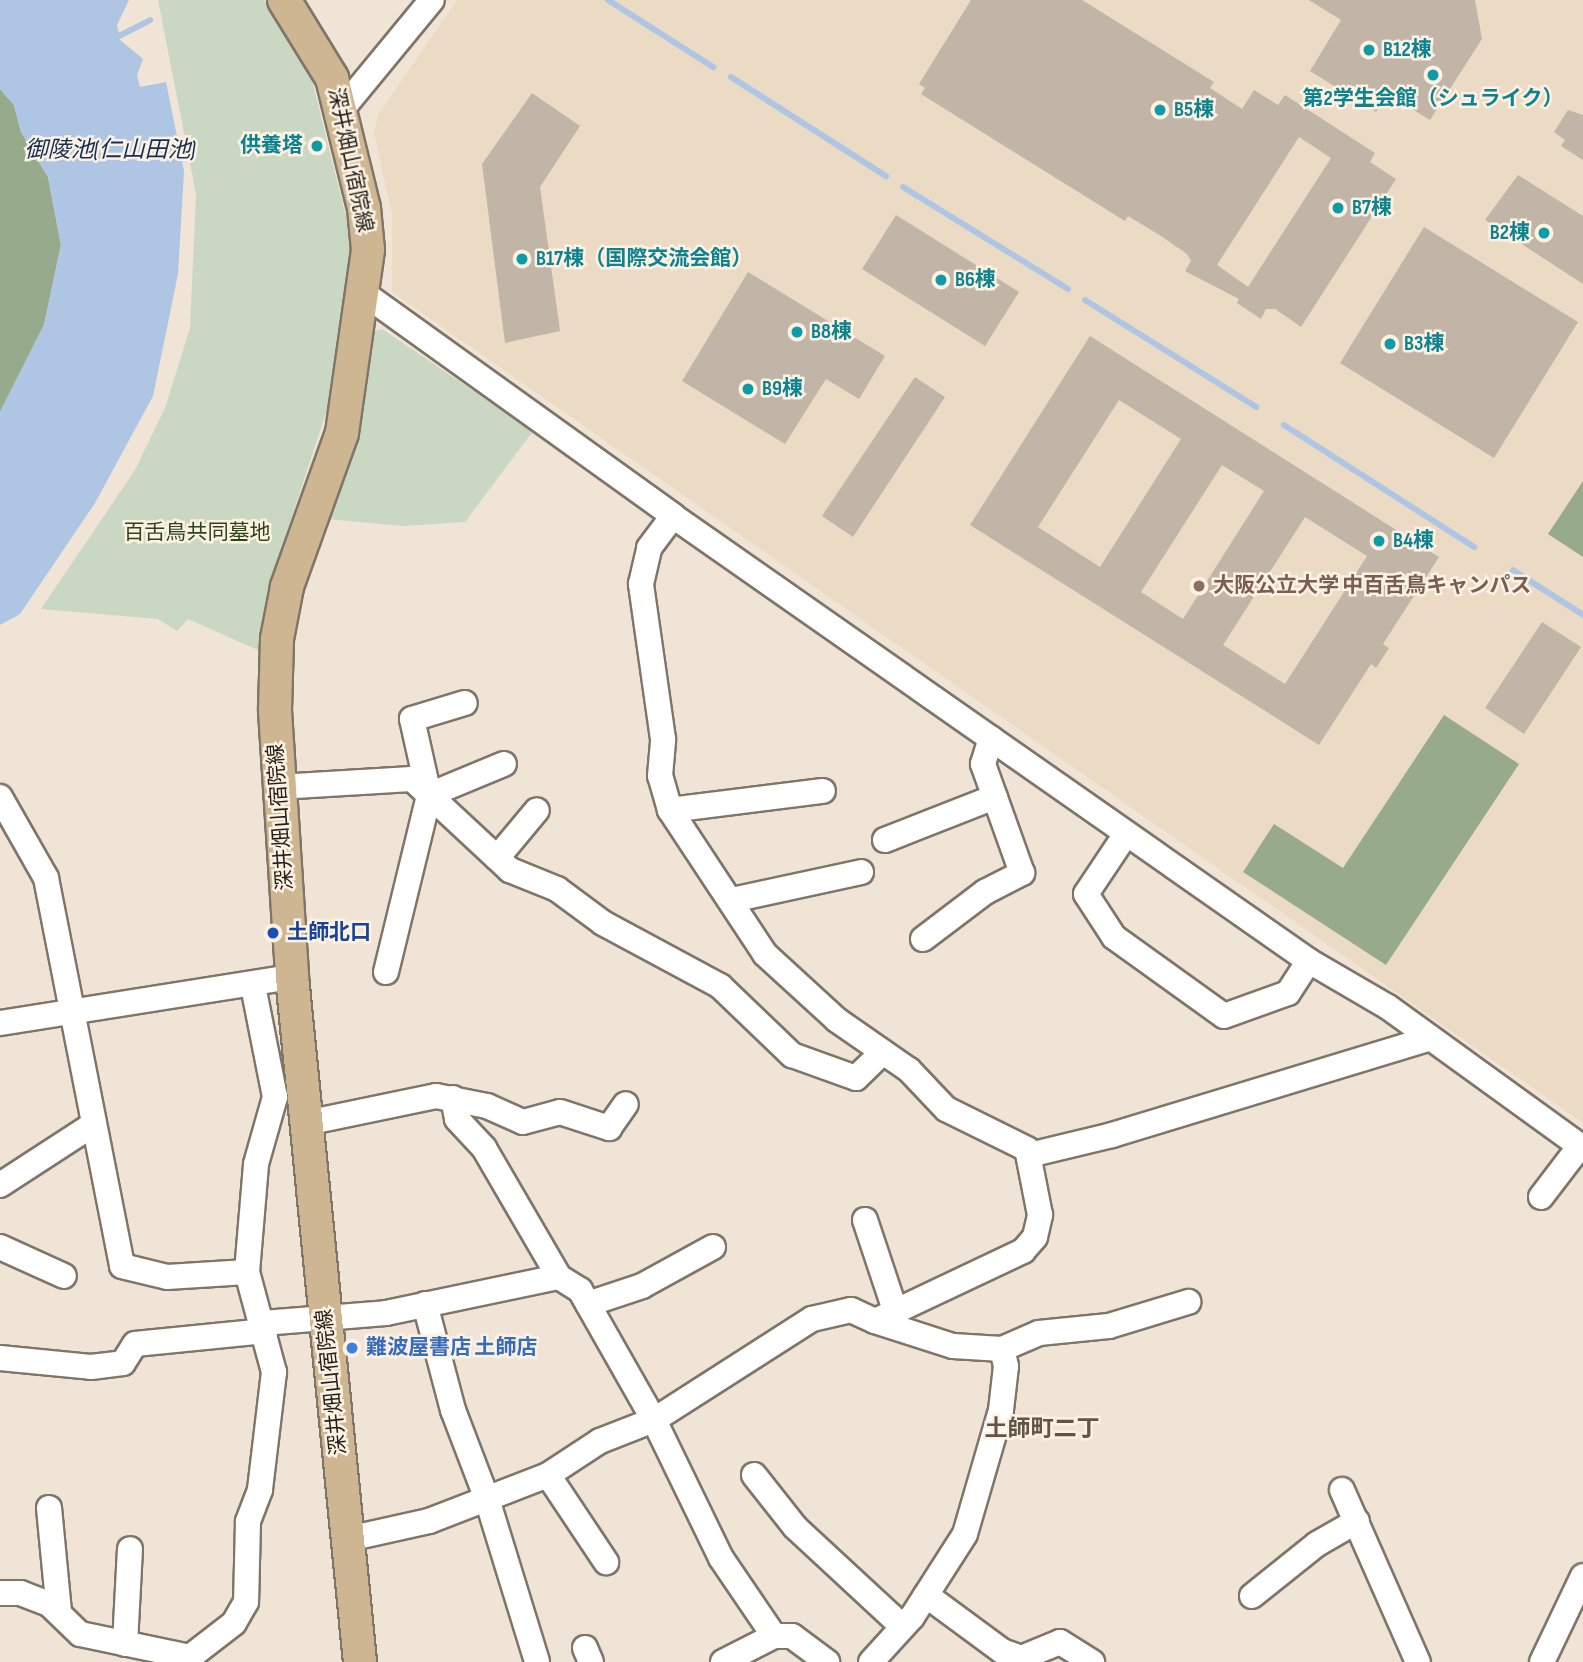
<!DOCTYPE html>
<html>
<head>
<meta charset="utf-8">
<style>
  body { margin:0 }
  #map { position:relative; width:1583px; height:1662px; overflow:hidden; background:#efe4d5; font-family:"Sofia Sans Condensed","Noto Sans JP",sans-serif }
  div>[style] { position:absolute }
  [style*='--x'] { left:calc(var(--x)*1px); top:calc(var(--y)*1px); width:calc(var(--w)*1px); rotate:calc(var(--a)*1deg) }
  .built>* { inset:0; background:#ebdbc5 }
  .green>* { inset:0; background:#cad8c3 }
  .forest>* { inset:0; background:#97ab8c }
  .water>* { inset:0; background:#aec5e3 }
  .stream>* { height:6px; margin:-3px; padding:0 3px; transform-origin:3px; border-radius:3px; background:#aec5e3 }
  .building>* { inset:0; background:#c0b5a6 }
  .roads { filter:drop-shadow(2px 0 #7f7568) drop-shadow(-2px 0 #7f7568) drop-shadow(0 2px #7f7568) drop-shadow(0 -2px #7f7568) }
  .minor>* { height:24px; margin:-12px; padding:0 12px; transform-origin:12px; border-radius:12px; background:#fff }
  .major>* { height:32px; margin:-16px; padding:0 16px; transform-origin:16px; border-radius:16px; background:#cdb691 }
  .dots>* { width:19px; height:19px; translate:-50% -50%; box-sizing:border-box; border:4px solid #fcf1e2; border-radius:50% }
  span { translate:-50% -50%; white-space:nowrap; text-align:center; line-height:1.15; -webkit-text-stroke:5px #fcf1e2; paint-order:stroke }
  .culture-label { font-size:21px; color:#0d838f; font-weight:700 }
  .left { translate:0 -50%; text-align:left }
  .right { translate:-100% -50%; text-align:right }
  .street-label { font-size:21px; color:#231f19 }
  .park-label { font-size:21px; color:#2b4719 }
  .education-label { font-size:21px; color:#785e54; font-weight:700 }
  .transit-label { font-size:21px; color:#164399; font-weight:700 }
  .shop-label { font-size:21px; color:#366cbe; font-weight:700 }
  .water-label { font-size:23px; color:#123057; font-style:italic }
  .neighbourhood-label { font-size:23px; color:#5f5548; font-weight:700 }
</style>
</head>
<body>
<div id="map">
  <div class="built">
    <i style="clip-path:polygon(457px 0,1583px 0,1583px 1123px,392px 292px,392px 214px,374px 134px,378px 115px)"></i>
  </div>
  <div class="green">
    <i style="clip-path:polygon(158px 0,264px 0,269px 5px,297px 43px,312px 80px,348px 225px,351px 272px,340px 370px,273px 574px,260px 651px,188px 619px,177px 631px,158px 619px,41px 609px,135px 470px,165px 408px,190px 328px,196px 194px)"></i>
    <i style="clip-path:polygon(382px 329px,533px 431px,465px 522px,404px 526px,326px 519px,362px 404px,373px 332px)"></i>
  </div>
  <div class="forest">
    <i style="clip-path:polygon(0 89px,14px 105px,21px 132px,48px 177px,61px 245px,44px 325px,0 412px)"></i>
    <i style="clip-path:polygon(1583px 481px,1583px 557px,1548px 534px)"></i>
    <i style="clip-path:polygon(1444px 715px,1519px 764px,1386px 965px,1243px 872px,1274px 824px,1343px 868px)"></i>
  </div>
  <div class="water">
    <i style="clip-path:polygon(0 0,129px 0,117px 25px,120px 40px,143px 59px,137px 75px,140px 87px,166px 82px,184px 171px,178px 274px,153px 396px,95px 503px,20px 614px,0 625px,0 412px,44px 325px,61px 245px,48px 177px,21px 132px,14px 105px,0 89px)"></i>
  </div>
  <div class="stream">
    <i style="--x:608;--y:0;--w:125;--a:32.5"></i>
    <i style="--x:119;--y:36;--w:35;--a:-27"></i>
    <i style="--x:731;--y:77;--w:184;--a:32.6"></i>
    <i style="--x:903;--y:187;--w:194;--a:31.7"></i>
    <i style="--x:1085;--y:300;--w:202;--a:32"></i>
    <i style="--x:1284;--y:425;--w:226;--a:32.7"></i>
    <i style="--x:1513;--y:570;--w:83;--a:32.7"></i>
  </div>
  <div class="building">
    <i style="clip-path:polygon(evenodd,971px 0,1082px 0,1214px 82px,1210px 88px,1242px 109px,1254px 90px,1278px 105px,1285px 95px,1375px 153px,1370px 162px,1396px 179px,1301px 327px,1275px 309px,1266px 309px,1261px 319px,1237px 303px,1239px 299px,1185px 271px,1191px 261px,1187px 254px,1161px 236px,1128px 216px,1125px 221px,921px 94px,925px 88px,919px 84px,971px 0,1299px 137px,1331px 158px,1248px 287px,1217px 265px,1299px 137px)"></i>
    <i style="clip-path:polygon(1309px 0,1475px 0,1482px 39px,1430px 120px,1388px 94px,1376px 112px,1310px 71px,1341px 20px)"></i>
    <i style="clip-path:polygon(532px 93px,580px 126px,540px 187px,560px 331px,505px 343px,482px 164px)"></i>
    <i style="clip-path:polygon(1568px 110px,1583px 115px,1583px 160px,1561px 146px,1565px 140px,1554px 132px)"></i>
    <i style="clip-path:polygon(1518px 175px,1583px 216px,1583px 284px,1485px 220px)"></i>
    <i style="clip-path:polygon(896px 215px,1019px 292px,985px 346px,862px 269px)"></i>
    <i style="clip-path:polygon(1424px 227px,1578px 322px,1494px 458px,1340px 363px)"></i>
    <i style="clip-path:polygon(748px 272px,885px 356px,859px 399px,826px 379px,785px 444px,682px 381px)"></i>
    <i style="clip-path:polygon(evenodd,1090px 336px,1439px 557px,1383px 644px,1389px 648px,1376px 668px,1371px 664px,1319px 745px,970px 525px,1090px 336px,1119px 400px,1181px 439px,1100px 567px,1038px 527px,1119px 400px,1090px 336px,1222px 465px,1264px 491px,1183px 619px,1141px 592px,1222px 465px,1090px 336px,1305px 517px,1367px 556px,1285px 684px,1223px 645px,1305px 517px)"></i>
    <i style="clip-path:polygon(915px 377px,945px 397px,853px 537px,822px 516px)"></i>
    <i style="clip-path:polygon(1542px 622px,1581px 647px,1524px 734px,1485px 708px)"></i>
  </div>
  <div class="roads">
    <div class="minor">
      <i style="--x:342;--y:109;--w:141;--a:-50.5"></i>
      <i style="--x:366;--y:295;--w:378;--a:35.7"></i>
      <i style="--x:673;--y:516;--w:776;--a:34.98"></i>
      <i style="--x:1309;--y:961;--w:91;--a:30.2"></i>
      <i style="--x:1388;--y:1007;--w:241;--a:35.9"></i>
      <i style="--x:278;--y:787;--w:134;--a:-3.4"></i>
      <i style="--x:412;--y:779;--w:134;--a:42.9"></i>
      <i style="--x:510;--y:870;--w:51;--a:22"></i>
      <i style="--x:557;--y:889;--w:57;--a:36.5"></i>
      <i style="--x:603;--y:923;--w:133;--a:28.3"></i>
      <i style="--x:720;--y:986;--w:100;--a:43.8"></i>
      <i style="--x:792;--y:1055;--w:68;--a:19.8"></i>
      <i style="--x:856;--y:1078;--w:35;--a:-44"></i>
      <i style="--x:429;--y:795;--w:81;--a:-22.5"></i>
      <i style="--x:0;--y:797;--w:93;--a:60.4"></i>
      <i style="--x:46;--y:878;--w:395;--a:78.9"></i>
      <i style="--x:122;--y:1266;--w:46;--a:13.7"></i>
      <i style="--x:167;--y:1277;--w:80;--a:-3.6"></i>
      <i style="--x:247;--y:1272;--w:104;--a:74.9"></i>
      <i style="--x:274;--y:1372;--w:119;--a:96.8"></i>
      <i style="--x:260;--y:1490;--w:34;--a:111"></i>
      <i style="--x:248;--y:1522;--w:80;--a:91.4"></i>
      <i style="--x:246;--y:1602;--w:24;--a:120"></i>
      <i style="--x:234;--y:1623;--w:56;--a:142.3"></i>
      <i style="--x:190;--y:1657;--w:112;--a:-168.2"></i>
      <i style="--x:80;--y:1634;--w:43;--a:-135.9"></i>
      <i style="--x:49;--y:1604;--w:30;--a:-159"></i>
      <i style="--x:21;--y:1593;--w:21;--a:180"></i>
      <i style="--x:670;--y:810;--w:154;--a:-7.1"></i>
      <i style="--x:1126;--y:834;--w:72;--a:123.7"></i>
      <i style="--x:1086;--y:894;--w:51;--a:56.9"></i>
      <i style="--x:1114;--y:937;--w:135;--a:35.7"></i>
      <i style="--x:1224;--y:1016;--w:68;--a:-19.8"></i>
      <i style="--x:1288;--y:993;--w:38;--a:-57"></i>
      <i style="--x:885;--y:840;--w:118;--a:-21.4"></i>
      <i style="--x:497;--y:858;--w:62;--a:-50.2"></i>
      <i style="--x:732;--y:900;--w:132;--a:-12.2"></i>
      <i style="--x:923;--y:939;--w:78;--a:-37.2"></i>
      <i style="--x:985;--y:892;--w:42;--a:-27.2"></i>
      <i style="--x:1022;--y:873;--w:116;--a:-109.7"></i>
      <i style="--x:983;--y:764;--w:27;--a:-73"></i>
      <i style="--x:386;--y:972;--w:182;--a:-76.3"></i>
      <i style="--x:429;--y:795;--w:78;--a:-102.6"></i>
      <i style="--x:412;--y:719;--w:55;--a:-16.8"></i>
      <i style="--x:0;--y:1023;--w:296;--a:-9"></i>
      <i style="--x:453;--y:1098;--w:21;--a:79"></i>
      <i style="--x:457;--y:1119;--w:40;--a:47"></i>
      <i style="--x:484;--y:1148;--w:149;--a:59.8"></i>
      <i style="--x:306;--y:1123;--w:133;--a:-11.7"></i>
      <i style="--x:436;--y:1096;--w:52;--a:11.1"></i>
      <i style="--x:487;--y:1106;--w:39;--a:24"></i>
      <i style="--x:523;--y:1122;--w:38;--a:-15"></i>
      <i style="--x:560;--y:1112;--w:52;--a:18.1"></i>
      <i style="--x:609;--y:1128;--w:29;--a:-55"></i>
      <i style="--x:1029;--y:1155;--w:85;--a:-13.5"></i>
      <i style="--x:1112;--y:1135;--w:329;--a:-16.9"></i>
      <i style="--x:0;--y:1185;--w:112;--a:-33"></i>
      <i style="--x:1541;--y:1197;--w:64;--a:-52.6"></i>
      <i style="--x:865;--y:1220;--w:95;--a:71.6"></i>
      <i style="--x:0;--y:1247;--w:70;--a:24.4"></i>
      <i style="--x:247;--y:1272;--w:108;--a:-85.2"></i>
      <i style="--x:256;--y:1164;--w:70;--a:-74.2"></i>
      <i style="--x:275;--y:1097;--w:113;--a:-101.2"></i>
      <i style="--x:425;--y:1304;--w:110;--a:75.2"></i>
      <i style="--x:453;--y:1410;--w:95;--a:69.1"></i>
      <i style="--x:487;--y:1499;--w:170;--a:72.9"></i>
      <i style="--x:588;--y:1304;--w:57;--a:-18.4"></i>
      <i style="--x:642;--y:1286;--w:81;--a:-28.8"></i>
      <i style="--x:875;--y:1321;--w:82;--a:17.8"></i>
      <i style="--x:953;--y:1346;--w:49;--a:3.5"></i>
      <i style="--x:1002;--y:1349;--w:40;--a:-23.4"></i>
      <i style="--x:1039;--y:1333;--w:70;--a:-5.7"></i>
      <i style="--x:1109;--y:1326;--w:83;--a:-16.9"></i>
      <i style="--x:263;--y:1323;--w:123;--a:-4.6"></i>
      <i style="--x:386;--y:1313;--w:177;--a:-11.8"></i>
      <i style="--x:559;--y:1277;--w:25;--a:32"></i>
      <i style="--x:580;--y:1290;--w:150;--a:60.4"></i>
      <i style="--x:654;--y:1420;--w:153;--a:64.1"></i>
      <i style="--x:721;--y:1558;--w:94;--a:55.8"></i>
      <i style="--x:0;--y:1358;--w:91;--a:5.6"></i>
      <i style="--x:91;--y:1367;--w:32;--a:-7"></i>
      <i style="--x:123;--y:1363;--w:22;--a:-58"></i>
      <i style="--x:135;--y:1344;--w:131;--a:-5.7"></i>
      <i style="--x:548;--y:1475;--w:105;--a:56.3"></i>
      <i style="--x:754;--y:1475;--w:66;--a:51.7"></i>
      <i style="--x:795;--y:1527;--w:147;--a:42.8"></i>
      <i style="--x:1342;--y:1490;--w:188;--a:66.2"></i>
      <i style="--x:49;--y:1508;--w:103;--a:84.5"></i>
      <i style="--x:348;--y:1539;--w:83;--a:-12.5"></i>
      <i style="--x:429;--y:1521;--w:128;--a:-21.1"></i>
      <i style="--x:548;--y:1475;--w:62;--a:-33.2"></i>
      <i style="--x:600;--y:1441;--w:58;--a:-21.3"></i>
      <i style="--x:654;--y:1420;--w:188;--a:-32.6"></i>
      <i style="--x:812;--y:1319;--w:40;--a:-13"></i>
      <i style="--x:851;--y:1310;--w:26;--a:25"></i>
      <i style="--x:875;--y:1321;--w:164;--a:-25.3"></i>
      <i style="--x:1023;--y:1251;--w:18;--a:-49"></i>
      <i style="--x:1035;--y:1237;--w:23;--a:-77"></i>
      <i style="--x:1040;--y:1215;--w:67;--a:-101.1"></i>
      <i style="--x:1027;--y:1149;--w:90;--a:-153.7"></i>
      <i style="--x:946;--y:1109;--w:54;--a:-133.5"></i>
      <i style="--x:909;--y:1070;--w:88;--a:-145.2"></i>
      <i style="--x:837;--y:1020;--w:98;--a:-137.5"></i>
      <i style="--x:765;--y:954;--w:173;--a:-123.4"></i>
      <i style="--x:670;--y:810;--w:35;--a:-106"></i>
      <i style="--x:660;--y:776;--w:37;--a:-85"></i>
      <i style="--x:663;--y:739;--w:157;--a:-98.1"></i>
      <i style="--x:641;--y:584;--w:37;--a:-77"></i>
      <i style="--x:649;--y:548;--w:40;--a:-53"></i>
      <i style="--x:926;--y:1595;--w:94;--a:36.4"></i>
      <i style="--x:1002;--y:1651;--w:20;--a:20"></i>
      <i style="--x:1021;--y:1658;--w:42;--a:-22.3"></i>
      <i style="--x:1060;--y:1642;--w:38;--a:32"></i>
      <i style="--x:1252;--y:1596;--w:83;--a:-38.7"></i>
      <i style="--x:1317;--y:1544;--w:46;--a:-29.9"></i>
      <i style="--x:125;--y:1644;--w:95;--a:-87"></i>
      <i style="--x:585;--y:1648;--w:15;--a:67"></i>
      <i style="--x:723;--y:1662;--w:57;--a:-27"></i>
      <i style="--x:774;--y:1636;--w:18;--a:0"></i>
      <i style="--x:792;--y:1636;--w:44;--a:36.6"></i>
      <i style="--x:871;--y:1662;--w:61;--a:-47.7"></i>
      <i style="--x:912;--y:1617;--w:98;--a:-57.4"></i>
      <i style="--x:965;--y:1534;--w:129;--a:-73.8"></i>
      <i style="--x:1001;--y:1410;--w:44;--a:-83.5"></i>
      <i style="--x:1006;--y:1366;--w:17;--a:-103"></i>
      <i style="--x:1542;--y:1662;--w:95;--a:-64.5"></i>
    </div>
    <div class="major">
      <i style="--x:284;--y:0;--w:92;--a:58.4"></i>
      <i style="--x:332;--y:78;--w:134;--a:76.2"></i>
      <i style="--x:364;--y:208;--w:42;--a:84.6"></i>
      <i style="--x:368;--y:250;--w:185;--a:98.1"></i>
      <i style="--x:342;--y:433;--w:164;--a:109.7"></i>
      <i style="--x:287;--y:587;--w:53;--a:100.9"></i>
      <i style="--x:277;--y:639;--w:72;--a:91.6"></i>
      <i style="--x:275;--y:711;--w:267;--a:86.3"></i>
      <i style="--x:292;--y:977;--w:688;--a:84.33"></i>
    </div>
  </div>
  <div class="dots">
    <i style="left:1369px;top:50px;background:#0f9aa8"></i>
    <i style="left:1433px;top:75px;background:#0f9aa8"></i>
    <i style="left:1160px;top:110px;background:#0f9aa8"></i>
    <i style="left:317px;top:146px;background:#0f9aa8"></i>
    <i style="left:1338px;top:208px;background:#0f9aa8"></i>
    <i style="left:1544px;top:233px;background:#0f9aa8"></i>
    <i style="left:522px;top:259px;background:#0f9aa8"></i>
    <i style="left:941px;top:280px;background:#0f9aa8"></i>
    <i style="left:797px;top:332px;background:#0f9aa8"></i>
    <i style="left:1390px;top:344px;background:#0f9aa8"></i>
    <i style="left:748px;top:389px;background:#0f9aa8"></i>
    <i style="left:1379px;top:541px;background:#0f9aa8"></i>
    <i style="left:1199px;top:586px;background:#8d6e63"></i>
    <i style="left:273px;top:933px;background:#1a4fb4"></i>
    <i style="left:352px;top:1348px;background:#3f7fe0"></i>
  </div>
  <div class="culture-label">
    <span class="left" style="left:1383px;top:50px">B12棟</span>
    <span style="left:1433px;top:99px">第2学生会館（シュライク）</span>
    <span class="left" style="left:1174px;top:110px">B5棟</span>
    <span class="right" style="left:303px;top:146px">供養塔</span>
    <span class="left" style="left:1352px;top:208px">B7棟</span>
    <span class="right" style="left:1530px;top:233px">B2棟</span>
    <span class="left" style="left:536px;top:259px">B17棟（国際交流会館）</span>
    <span class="left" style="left:955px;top:280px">B6棟</span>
    <span class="left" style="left:811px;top:332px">B8棟</span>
    <span class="left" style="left:1404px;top:344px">B3棟</span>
    <span class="left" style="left:762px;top:389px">B9棟</span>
    <span class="left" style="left:1393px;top:541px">B4棟</span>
  </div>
  <div class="street-label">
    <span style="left:350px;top:160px;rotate:78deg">深井畑山宿院線</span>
    <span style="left:281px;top:817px;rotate:-94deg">深井畑山宿院線</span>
    <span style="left:332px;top:1382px;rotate:-96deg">深井畑山宿院線</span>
  </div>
  <div class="park-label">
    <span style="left:197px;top:533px">百舌鳥共同墓地</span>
  </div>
  <div class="education-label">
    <span class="left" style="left:1213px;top:586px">大阪公立大学 中百舌鳥キャンパス</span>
  </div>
  <div class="transit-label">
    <span class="left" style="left:287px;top:933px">土師北口</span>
  </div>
  <div class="shop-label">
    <span class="left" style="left:366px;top:1348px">難波屋書店 土師店</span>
  </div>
  <div class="water-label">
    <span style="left:110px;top:150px">御陵池(仁山田池)</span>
  </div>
  <div class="neighbourhood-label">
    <span style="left:1042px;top:1429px">土師町二丁</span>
  </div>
</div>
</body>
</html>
